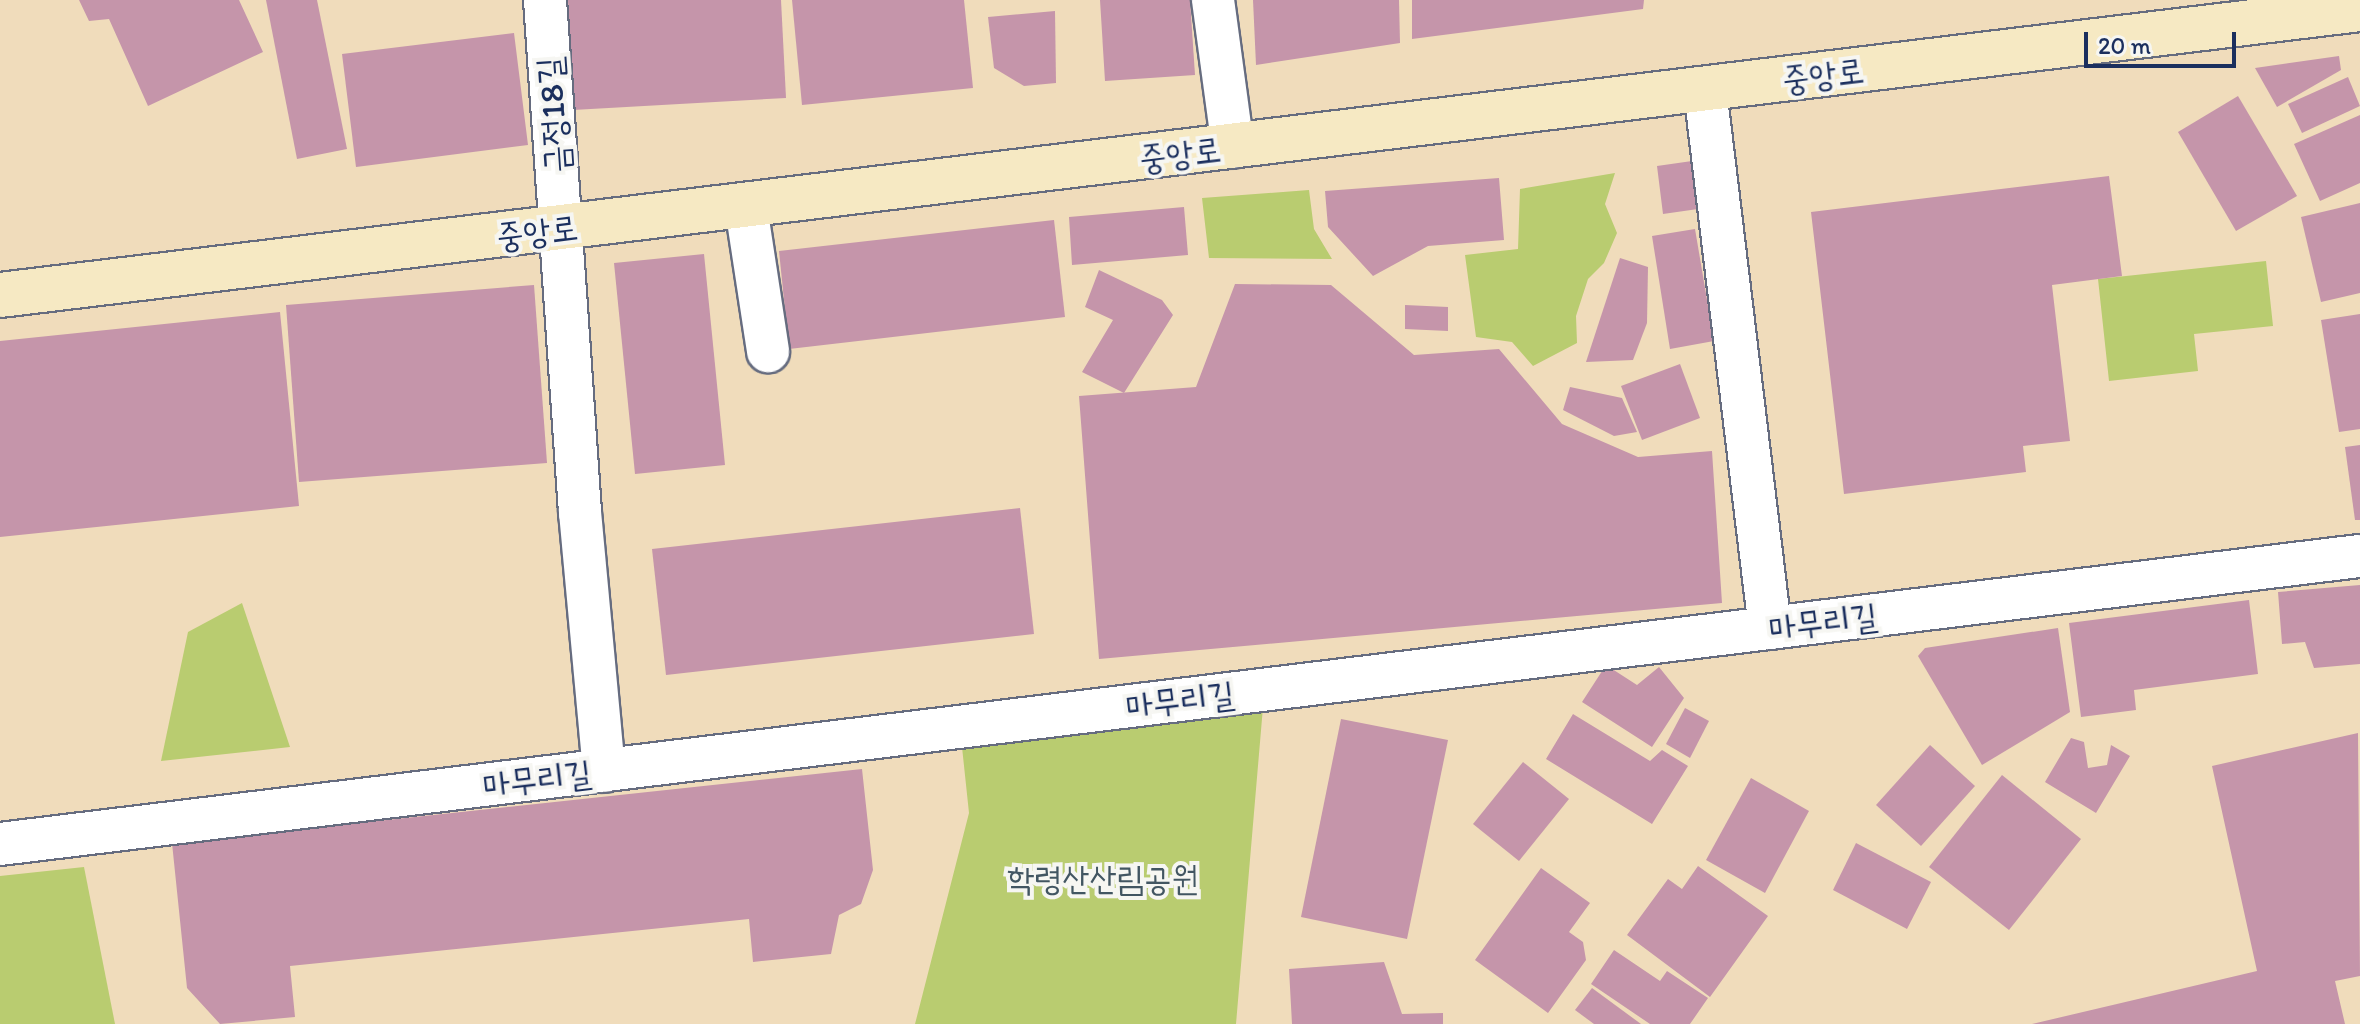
<!DOCTYPE html>
<html>
<head>
<meta charset="utf-8">
<style>
  body { margin:0 }
  #map { position:relative; width:2360px; height:1024px; overflow:hidden; background:#f0dcbb; font-family:Itim,"Poor Story",sans-serif }
  div>[style] { position:absolute }
  [style*='--x'] { left:calc(var(--x)*1px); top:calc(var(--y)*1px); width:calc(var(--w)*1px); rotate:calc(var(--a)*1deg) }
  .green>* { inset:0; background:#b9cc70 }
  .building>* { inset:0; background:#c595aa }
  .roads { filter:drop-shadow(2px 0 #666c7f) drop-shadow(-2px 0 #666c7f) drop-shadow(0 2px #666c7f) drop-shadow(0 -2px #666c7f) }
  .minor>* { height:42px; margin:-21px; padding:0 21px; transform-origin:21px; border-radius:21px; background:#fff }
  .secondary>* { height:44px; margin:-22px; padding:0 22px; transform-origin:22px; border-radius:22px; background:#f6e9c3 }
  span { translate:-50% -50%; white-space:nowrap; text-align:center; line-height:1.15; -webkit-text-stroke:8px #f6f6f2; paint-order:stroke }
  .street-label { font-size:34px; color:#1b2f5e }
  .park-label { font-size:34px; color:#425662 }
  .scale { position:absolute; left:2084px; top:32px; width:152px; height:36px; box-sizing:border-box; border:4px solid #1b2f5e; border-top:0; padding-left:10px; font-size:24px; line-height:28px; white-space:nowrap; color:#1b2f5e; -webkit-text-stroke:6px #f6f6f2; paint-order:stroke }
</style>
</head>
<body>
<div id="map">
  <div class="green">
    <i style="clip-path:polygon(1615px 173px,1605px 204px,1617px 233px,1604px 263px,1588px 279px,1576px 316px,1577px 343px,1533px 366px,1512px 342px,1476px 337px,1465px 255px,1518px 249px,1520px 189px)"></i>
    <i style="clip-path:polygon(1309px 190px,1314px 229px,1332px 259px,1209px 258px,1202px 198px)"></i>
    <i style="clip-path:polygon(2266px 261px,2273px 326px,2194px 334px,2198px 371px,2109px 381px,2098px 279px)"></i>
    <i style="clip-path:polygon(242px 603px,290px 747px,161px 761px,188px 632px)"></i>
    <i style="clip-path:polygon(1263px 707px,1236px 1024px,915px 1024px,969px 813px,962px 747px)"></i>
    <i style="clip-path:polygon(84px 867px,115px 1024px,0 1024px,0 876px)"></i>
  </div>
  <div class="building">
    <i style="clip-path:polygon(79px 0,239px 0,263px 52px,148px 106px,109px 19px,89px 21px)"></i>
    <i style="clip-path:polygon(266px 0,317px 0,347px 149px,297px 159px)"></i>
    <i style="clip-path:polygon(568px 0,781px 0,786px 98px,573px 110px)"></i>
    <i style="clip-path:polygon(792px 0,964px 0,973px 88px,802px 105px)"></i>
    <i style="clip-path:polygon(1100px 0,1190px 0,1195px 75px,1105px 81px)"></i>
    <i style="clip-path:polygon(1253px 0,1399px 0,1400px 43px,1256px 65px)"></i>
    <i style="clip-path:polygon(1412px 0,1644px 0,1643px 9px,1412px 39px)"></i>
    <i style="clip-path:polygon(1055px 11px,1056px 83px,1024px 86px,994px 68px,988px 17px)"></i>
    <i style="clip-path:polygon(514px 33px,528px 145px,356px 167px,342px 54px)"></i>
    <i style="clip-path:polygon(2339px 56px,2341px 70px,2277px 107px,2255px 68px)"></i>
    <i style="clip-path:polygon(2348px 77px,2360px 106px,2302px 133px,2288px 104px)"></i>
    <i style="clip-path:polygon(2238px 96px,2297px 196px,2236px 231px,2178px 132px)"></i>
    <i style="clip-path:polygon(2360px 115px,2360px 183px,2320px 201px,2294px 144px)"></i>
    <i style="clip-path:polygon(1692px 161px,1698px 209px,1663px 214px,1657px 166px)"></i>
    <i style="clip-path:polygon(2109px 176px,2122px 276px,2052px 285px,2070px 441px,2023px 446px,2026px 472px,1844px 494px,1811px 212px)"></i>
    <i style="clip-path:polygon(1499px 178px,1504px 240px,1428px 246px,1373px 276px,1328px 227px,1325px 191px)"></i>
    <i style="clip-path:polygon(2360px 203px,2360px 293px,2321px 302px,2301px 217px)"></i>
    <i style="clip-path:polygon(1184px 207px,1188px 255px,1072px 265px,1069px 217px)"></i>
    <i style="clip-path:polygon(1054px 220px,1065px 317px,789px 349px,779px 251px)"></i>
    <i style="clip-path:polygon(1695px 229px,1714px 341px,1670px 349px,1652px 236px)"></i>
    <i style="clip-path:polygon(704px 254px,725px 465px,635px 474px,614px 263px)"></i>
    <i style="clip-path:polygon(1620px 258px,1648px 267px,1647px 323px,1633px 360px,1586px 362px)"></i>
    <i style="clip-path:polygon(1099px 270px,1162px 300px,1173px 315px,1124px 393px,1082px 372px,1113px 320px,1085px 307px)"></i>
    <i style="clip-path:polygon(1235px 284px,1331px 285px,1414px 355px,1499px 349px,1562px 424px,1638px 457px,1712px 451px,1722px 603px,1099px 659px,1079px 396px,1196px 387px)"></i>
    <i style="clip-path:polygon(534px 285px,547px 463px,299px 482px,286px 305px)"></i>
    <i style="clip-path:polygon(1405px 305px,1448px 307px,1448px 331px,1405px 329px)"></i>
    <i style="clip-path:polygon(280px 312px,299px 506px,0 537px,0 341px)"></i>
    <i style="clip-path:polygon(2360px 314px,2360px 429px,2339px 432px,2321px 320px)"></i>
    <i style="clip-path:polygon(1680px 364px,1700px 418px,1642px 440px,1621px 386px)"></i>
    <i style="clip-path:polygon(1570px 387px,1622px 398px,1637px 432px,1614px 436px,1563px 410px)"></i>
    <i style="clip-path:polygon(2360px 445px,2360px 520px,2355px 520px,2345px 447px)"></i>
    <i style="clip-path:polygon(1020px 508px,1034px 634px,666px 675px,652px 549px)"></i>
    <i style="clip-path:polygon(2360px 585px,2360px 664px,2314px 668px,2305px 642px,2282px 644px,2278px 592px)"></i>
    <i style="clip-path:polygon(2249px 600px,2258px 674px,2134px 690px,2136px 710px,2081px 717px,2069px 623px)"></i>
    <i style="clip-path:polygon(2058px 628px,2070px 712px,1982px 765px,1918px 656px,1925px 648px)"></i>
    <i style="clip-path:polygon(1606px 665px,1637px 685px,1659px 667px,1684px 698px,1652px 747px,1582px 702px)"></i>
    <i style="clip-path:polygon(1685px 708px,1709px 721px,1690px 758px,1666px 744px)"></i>
    <i style="clip-path:polygon(1573px 714px,1650px 761px,1662px 750px,1688px 766px,1652px 824px,1546px 759px)"></i>
    <i style="clip-path:polygon(1341px 719px,1448px 740px,1407px 939px,1301px 917px)"></i>
    <i style="clip-path:polygon(2358px 733px,2360px 976px,2335px 981px,2345px 1024px,2032px 1024px,2257px 971px,2212px 766px)"></i>
    <i style="clip-path:polygon(2071px 738px,2084px 742px,2088px 768px,2107px 765px,2111px 745px,2130px 756px,2096px 813px,2045px 782px)"></i>
    <i style="clip-path:polygon(1930px 745px,1975px 786px,1921px 846px,1876px 805px)"></i>
    <i style="clip-path:polygon(1523px 762px,1569px 799px,1519px 861px,1473px 824px)"></i>
    <i style="clip-path:polygon(862px 769px,873px 870px,861px 904px,839px 915px,831px 954px,753px 962px,749px 919px,290px 966px,295px 1017px,220px 1024px,187px 988px,172px 843px)"></i>
    <i style="clip-path:polygon(2002px 775px,2081px 839px,2009px 930px,1929px 867px)"></i>
    <i style="clip-path:polygon(1751px 778px,1809px 811px,1765px 893px,1706px 860px)"></i>
    <i style="clip-path:polygon(1856px 843px,1931px 882px,1907px 929px,1833px 890px)"></i>
    <i style="clip-path:polygon(1698px 866px,1768px 916px,1710px 997px,1627px 935px,1668px 879px,1682px 889px)"></i>
    <i style="clip-path:polygon(1541px 868px,1590px 903px,1569px 932px,1583px 942px,1586px 960px,1548px 1013px,1475px 960px)"></i>
    <i style="clip-path:polygon(1614px 950px,1660px 981px,1667px 971px,1708px 998px,1690px 1024px,1650px 1024px,1591px 984px)"></i>
    <i style="clip-path:polygon(1384px 962px,1402px 1014px,1443px 1013px,1443px 1024px,1292px 1024px,1289px 969px)"></i>
    <i style="clip-path:polygon(1592px 988px,1641px 1024px,1594px 1024px,1575px 1010px)"></i>
  </div>
  <div class="roads">
    <div class="minor">
      <i style="--x:545;--y:0;--w:513;--a:86.09"></i>
      <i style="--x:580;--y:512;--w:260;--a:84.7"></i>
      <i style="--x:1213;--y:0;--w:148;--a:82.3"></i>
      <i style="--x:1705;--y:90;--w:542;--a:83.11"></i>
      <i style="--x:746;--y:207;--w:146;--a:81.3"></i>
      <i style="--x:0;--y:844;--w:2378;--a:-6.96"></i>
    </div>
    <div class="secondary">
      <i style="--x:0;--y:295;--w:2377;--a:-6.91"></i>
    </div>
  </div>
  <div class="street-label">
    <span style="left:1823px;top:75px;rotate:-7deg">중앙로</span>
    <span style="left:553px;top:115px;rotate:-94deg">금정18길</span>
    <span style="left:1180px;top:154px;rotate:-7deg">중앙로</span>
    <span style="left:537px;top:232px;rotate:-7deg">중앙로</span>
    <span style="left:1823px;top:622px;rotate:-7deg">마무리길</span>
    <span style="left:1180px;top:700px;rotate:-7deg">마무리길</span>
    <span style="left:537px;top:779px;rotate:-7deg">마무리길</span>
  </div>
  <div class="park-label">
    <span style="left:1103px;top:879px">학령산산림공원</span>
  </div>
  <div class="scale">20 m</div>
</div>
</body>
</html>
